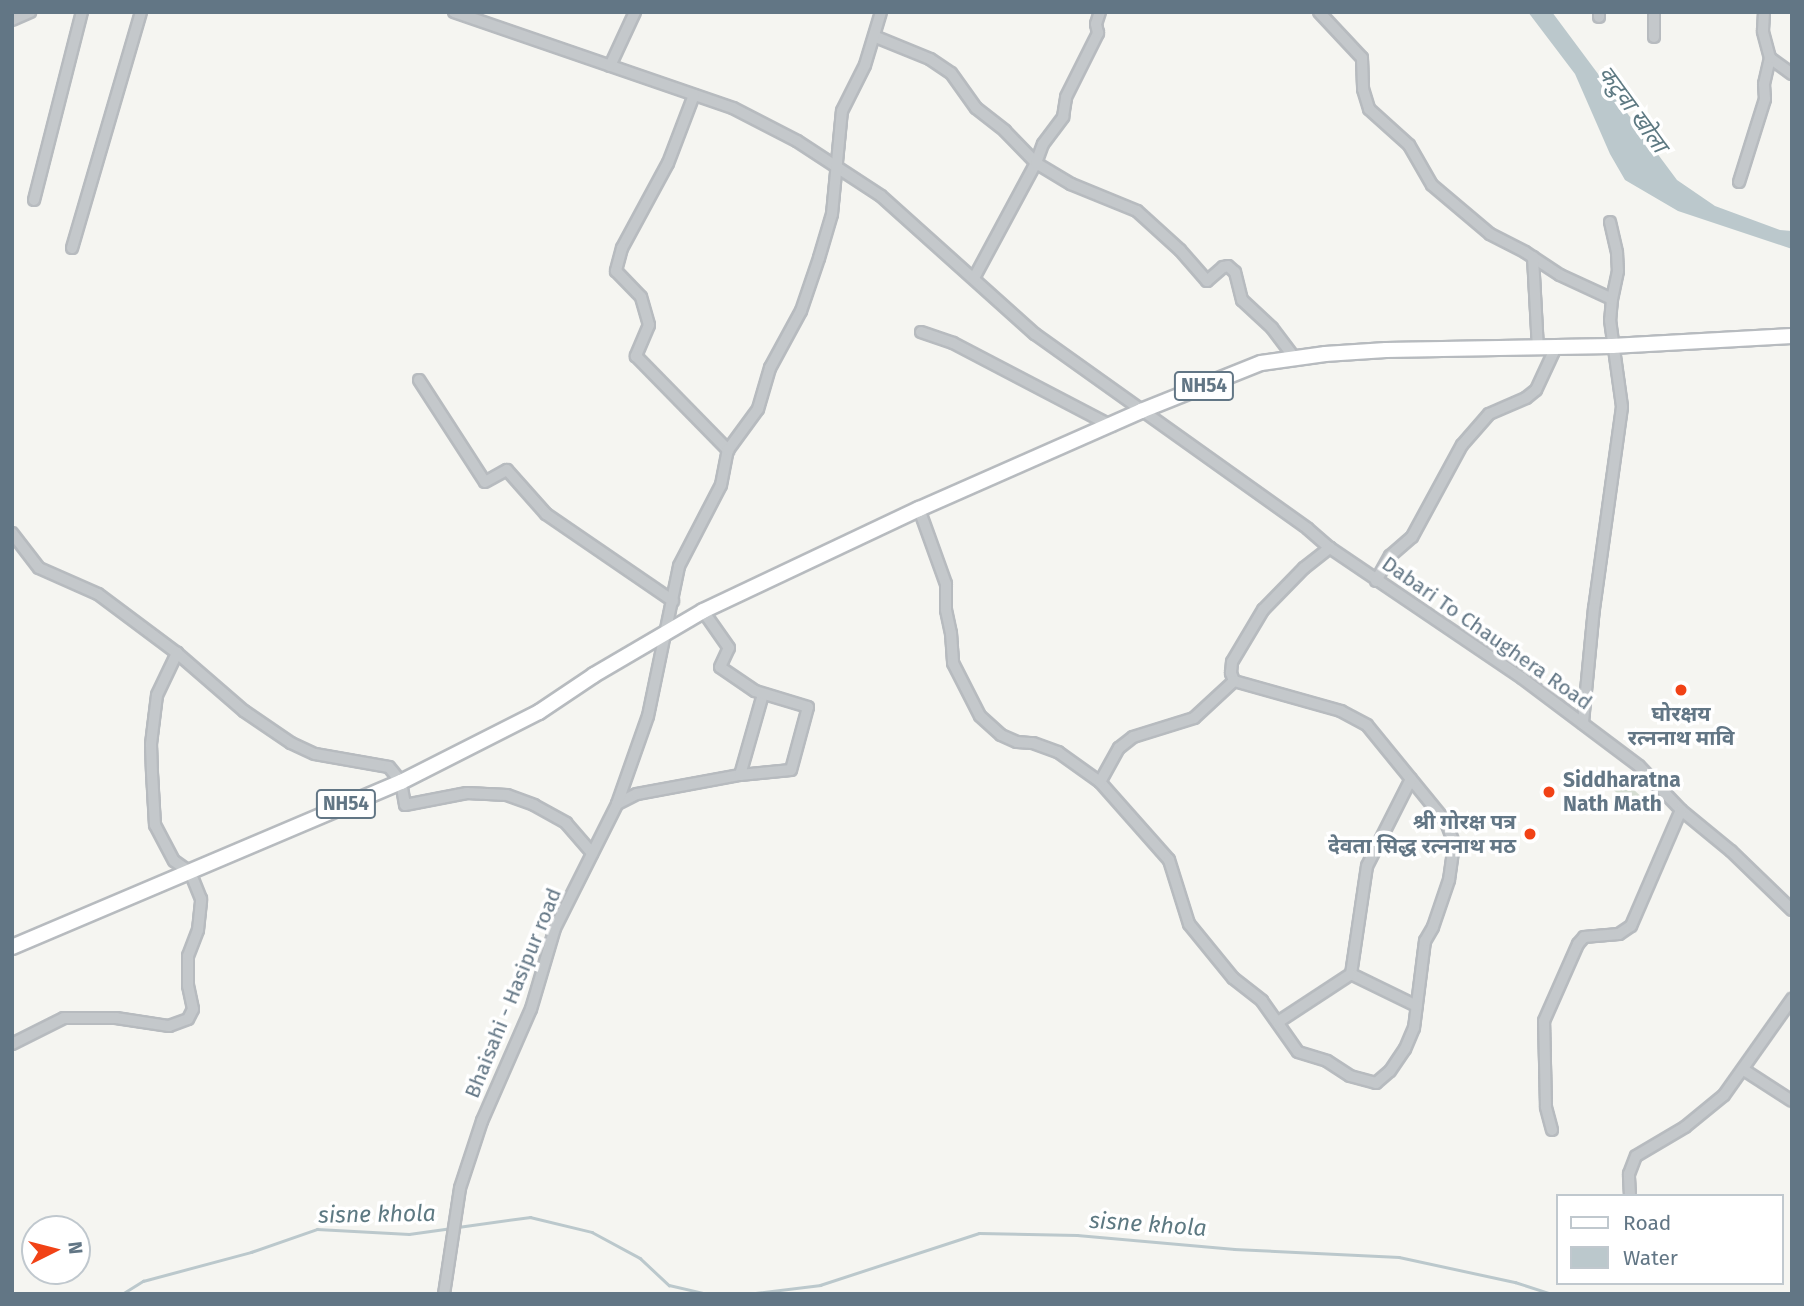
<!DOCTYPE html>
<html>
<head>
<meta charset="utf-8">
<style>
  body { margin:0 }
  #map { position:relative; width:1804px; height:1306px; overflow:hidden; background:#f5f5f1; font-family:"Fira Sans","Noto Sans Devanagari",sans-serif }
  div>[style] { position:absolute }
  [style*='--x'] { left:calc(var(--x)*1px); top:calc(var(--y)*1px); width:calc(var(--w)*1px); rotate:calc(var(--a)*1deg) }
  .green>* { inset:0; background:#d6ddd2 }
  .water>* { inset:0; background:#bbc8cc }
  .stream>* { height:2.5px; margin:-1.25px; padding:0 1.25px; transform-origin:1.25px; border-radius:1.25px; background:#bbc8cc }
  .roads { filter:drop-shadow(2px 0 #b7bbbf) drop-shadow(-2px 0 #b7bbbf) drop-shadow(0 2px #b7bbbf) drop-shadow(0 -2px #b7bbbf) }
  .minor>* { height:10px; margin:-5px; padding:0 5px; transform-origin:5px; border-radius:5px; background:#c4c8cb }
  .major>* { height:14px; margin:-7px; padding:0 7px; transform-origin:7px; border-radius:7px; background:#fff }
  .dots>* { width:19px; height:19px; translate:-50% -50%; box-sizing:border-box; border:4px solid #fff; border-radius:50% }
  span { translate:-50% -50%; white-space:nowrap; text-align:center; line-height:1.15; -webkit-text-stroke:7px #fff; paint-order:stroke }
  .shield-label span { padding:2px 5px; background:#fff; border:2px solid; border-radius:5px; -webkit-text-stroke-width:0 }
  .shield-label { font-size:19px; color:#627685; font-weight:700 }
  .street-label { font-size:21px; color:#627685 }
  .poi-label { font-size:21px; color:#627685; font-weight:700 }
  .left { translate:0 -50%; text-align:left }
  .right { translate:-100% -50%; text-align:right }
  .water-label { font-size:23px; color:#5d7982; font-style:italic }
  .frame { position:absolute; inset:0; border:14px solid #627685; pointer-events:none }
  .legend { position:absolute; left:1556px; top:1194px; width:228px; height:91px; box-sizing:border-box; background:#fff; border:2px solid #c0c8ce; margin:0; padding:9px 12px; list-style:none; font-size:21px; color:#627685 }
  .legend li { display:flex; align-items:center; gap:14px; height:35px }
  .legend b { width:35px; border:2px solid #c0c8ce }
  .north { position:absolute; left:21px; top:1215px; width:70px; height:70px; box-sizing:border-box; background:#fff; border:2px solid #c0c8ce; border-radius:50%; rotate:84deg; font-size:19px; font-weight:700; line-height:28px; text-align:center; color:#627685 }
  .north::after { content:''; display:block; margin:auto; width:24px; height:32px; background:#f14216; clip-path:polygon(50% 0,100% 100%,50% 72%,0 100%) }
</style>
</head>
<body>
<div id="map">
  <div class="green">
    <i style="clip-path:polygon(1615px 772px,1649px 804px,1640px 814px,1606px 783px)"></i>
  </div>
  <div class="water">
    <i style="clip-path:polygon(1528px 12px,1552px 12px,1677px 180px,1715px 206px,1780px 230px,1792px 231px,1792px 249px,1678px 211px,1625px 180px,1610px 154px,1575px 74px)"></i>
  </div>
  <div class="stream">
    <i style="--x:458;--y:1227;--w:73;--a:-7.9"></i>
    <i style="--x:530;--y:1217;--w:64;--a:13.6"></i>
    <i style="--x:592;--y:1232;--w:55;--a:28.4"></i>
    <i style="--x:640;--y:1258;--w:40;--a:43"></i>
    <i style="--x:669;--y:1285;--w:40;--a:13"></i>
    <i style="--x:122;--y:1294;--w:25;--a:-32"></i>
    <i style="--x:143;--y:1281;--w:112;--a:-15"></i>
    <i style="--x:251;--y:1252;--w:70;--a:-19.2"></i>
    <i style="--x:317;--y:1229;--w:92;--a:3.1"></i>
    <i style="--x:409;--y:1234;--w:43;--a:-7.9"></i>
    <i style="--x:747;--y:1294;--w:74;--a:-7"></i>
    <i style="--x:820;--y:1285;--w:167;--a:-18.1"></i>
    <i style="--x:979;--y:1233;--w:98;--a:1.2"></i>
    <i style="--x:1077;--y:1235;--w:158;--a:5.1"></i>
    <i style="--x:1234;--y:1249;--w:165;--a:2.8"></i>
    <i style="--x:1399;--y:1257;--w:119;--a:12.2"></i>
    <i style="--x:1515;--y:1282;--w:38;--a:18"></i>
  </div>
  <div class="roads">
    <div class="minor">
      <i style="--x:454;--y:12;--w:295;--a:19"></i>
      <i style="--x:733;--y:108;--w:72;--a:27.3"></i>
      <i style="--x:797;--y:141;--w:100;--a:33.2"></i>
      <i style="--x:881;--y:196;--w:207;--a:41.9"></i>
      <i style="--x:1035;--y:334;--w:335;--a:35.5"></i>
      <i style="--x:1308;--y:529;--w:29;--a:41"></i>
      <i style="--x:1330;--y:548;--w:232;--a:34.1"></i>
      <i style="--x:1522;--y:678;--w:146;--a:36.9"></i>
      <i style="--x:1639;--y:766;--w:61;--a:46.3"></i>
      <i style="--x:1681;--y:810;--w:65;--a:39.4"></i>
      <i style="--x:1731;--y:851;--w:85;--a:44"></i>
      <i style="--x:1319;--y:12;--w:63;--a:46.9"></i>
      <i style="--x:1362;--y:58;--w:31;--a:88"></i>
      <i style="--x:1363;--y:89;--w:21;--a:73"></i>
      <i style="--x:1369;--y:109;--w:54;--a:42"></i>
      <i style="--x:1409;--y:145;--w:46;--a:60.1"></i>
      <i style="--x:1432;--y:185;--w:76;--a:40.2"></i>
      <i style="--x:1490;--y:234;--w:39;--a:27"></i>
      <i style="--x:1525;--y:252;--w:42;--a:33.3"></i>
      <i style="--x:1560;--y:275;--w:57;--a:24.8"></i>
      <i style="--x:1612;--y:299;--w:21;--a:95"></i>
      <i style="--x:1610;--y:320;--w:88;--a:82.1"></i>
      <i style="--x:1622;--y:407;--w:203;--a:97.9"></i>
      <i style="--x:1594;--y:608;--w:116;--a:95.5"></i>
      <i style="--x:1599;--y:17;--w:5;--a:-90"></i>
      <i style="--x:12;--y:20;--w:20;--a:-24"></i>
      <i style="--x:876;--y:37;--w:58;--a:22.2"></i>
      <i style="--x:930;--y:59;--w:25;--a:34"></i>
      <i style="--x:951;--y:73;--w:43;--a:54.5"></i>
      <i style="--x:976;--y:108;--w:37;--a:38"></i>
      <i style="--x:1005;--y:131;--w:45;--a:45.9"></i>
      <i style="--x:1036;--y:163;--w:41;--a:31"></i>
      <i style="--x:1071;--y:184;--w:71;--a:22.2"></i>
      <i style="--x:1137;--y:211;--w:58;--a:42.2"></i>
      <i style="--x:1180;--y:250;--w:41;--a:48.9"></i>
      <i style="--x:1207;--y:281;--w:21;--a:-41"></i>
      <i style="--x:1223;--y:267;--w:5;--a:-11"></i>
      <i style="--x:1228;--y:266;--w:9;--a:41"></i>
      <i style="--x:1235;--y:272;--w:29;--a:76"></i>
      <i style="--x:1242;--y:300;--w:41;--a:43"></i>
      <i style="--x:1272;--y:328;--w:38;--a:53"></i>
      <i style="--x:1654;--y:37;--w:25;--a:-90"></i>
      <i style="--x:1770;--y:58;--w:27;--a:36"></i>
      <i style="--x:610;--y:66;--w:60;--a:-65.2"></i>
      <i style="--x:694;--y:95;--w:73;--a:110.9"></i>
      <i style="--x:668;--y:163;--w:97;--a:118.4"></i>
      <i style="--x:622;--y:248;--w:24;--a:105"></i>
      <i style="--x:616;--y:271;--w:36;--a:46"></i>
      <i style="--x:641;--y:297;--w:29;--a:74"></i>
      <i style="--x:649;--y:325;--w:34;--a:113"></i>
      <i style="--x:636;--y:356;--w:132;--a:45.6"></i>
      <i style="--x:1739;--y:182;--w:87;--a:-72.6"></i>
      <i style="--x:1765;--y:99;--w:15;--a:-94"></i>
      <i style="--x:1764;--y:84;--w:27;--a:-77"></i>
      <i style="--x:1770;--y:58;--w:28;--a:-105"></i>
      <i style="--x:1763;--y:31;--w:19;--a:-87"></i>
      <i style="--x:34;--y:200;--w:194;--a:-75.7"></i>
      <i style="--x:1610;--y:222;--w:32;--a:77"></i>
      <i style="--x:1617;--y:253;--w:18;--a:87"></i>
      <i style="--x:1618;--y:271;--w:29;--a:102"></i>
      <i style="--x:72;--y:248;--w:246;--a:-73.7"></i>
      <i style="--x:1533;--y:257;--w:91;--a:86.9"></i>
      <i style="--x:974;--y:278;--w:131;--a:-61.7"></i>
      <i style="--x:1036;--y:163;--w:20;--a:-70"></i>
      <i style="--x:1043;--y:144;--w:34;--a:-53"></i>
      <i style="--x:1063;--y:117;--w:20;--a:-81"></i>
      <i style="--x:1066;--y:97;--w:72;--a:-63.4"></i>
      <i style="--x:1098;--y:33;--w:9;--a:-103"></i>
      <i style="--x:1096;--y:24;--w:13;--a:-72"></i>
      <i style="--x:921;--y:332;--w:34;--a:19"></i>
      <i style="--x:953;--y:343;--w:179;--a:27.6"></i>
      <i style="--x:419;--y:380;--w:121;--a:57.1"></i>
      <i style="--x:485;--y:482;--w:25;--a:-29"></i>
      <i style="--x:507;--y:470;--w:59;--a:48.4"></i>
      <i style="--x:546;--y:514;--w:154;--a:34.4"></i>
      <i style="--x:919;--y:509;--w:80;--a:70.2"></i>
      <i style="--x:946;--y:584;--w:26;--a:90"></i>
      <i style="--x:946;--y:610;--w:24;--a:78"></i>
      <i style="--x:951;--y:633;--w:30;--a:86"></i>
      <i style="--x:953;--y:663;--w:59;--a:63"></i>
      <i style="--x:980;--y:716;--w:28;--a:42"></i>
      <i style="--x:1001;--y:735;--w:17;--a:24"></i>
      <i style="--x:1017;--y:742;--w:16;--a:4"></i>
      <i style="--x:1033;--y:743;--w:27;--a:20"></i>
      <i style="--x:1058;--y:752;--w:52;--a:35.5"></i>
      <i style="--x:1100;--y:782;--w:104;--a:48.5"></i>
      <i style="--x:1169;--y:860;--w:67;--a:72.6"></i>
      <i style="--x:1189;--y:924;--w:70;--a:50.8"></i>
      <i style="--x:1233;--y:978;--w:37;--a:38"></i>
      <i style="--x:1262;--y:1001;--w:62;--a:54.8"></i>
      <i style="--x:1298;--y:1052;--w:30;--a:17"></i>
      <i style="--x:1327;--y:1061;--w:27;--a:33"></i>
      <i style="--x:1350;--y:1076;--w:27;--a:15"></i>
      <i style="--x:1376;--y:1083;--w:18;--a:-41"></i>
      <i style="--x:1390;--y:1071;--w:27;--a:-56"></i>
      <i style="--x:1405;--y:1049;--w:23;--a:-67"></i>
      <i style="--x:1414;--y:1028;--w:88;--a:-82.8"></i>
      <i style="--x:1425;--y:941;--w:16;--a:-60"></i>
      <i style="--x:1433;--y:927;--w:50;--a:-71.2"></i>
      <i style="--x:1449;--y:880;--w:37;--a:-82"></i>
      <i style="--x:1454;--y:843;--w:22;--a:-111"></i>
      <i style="--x:1446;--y:822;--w:125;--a:-129.2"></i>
      <i style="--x:1367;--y:725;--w:30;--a:-152"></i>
      <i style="--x:1341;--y:711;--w:111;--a:-164.3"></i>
      <i style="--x:1234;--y:681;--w:9;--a:-111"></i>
      <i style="--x:1231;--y:673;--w:11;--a:-85"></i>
      <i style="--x:1232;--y:662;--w:61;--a:-59.2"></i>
      <i style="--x:1263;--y:610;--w:59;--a:-45.7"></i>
      <i style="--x:1304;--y:568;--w:33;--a:-38"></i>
      <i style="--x:12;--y:533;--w:44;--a:52.4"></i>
      <i style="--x:39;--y:568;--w:64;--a:23.8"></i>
      <i style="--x:98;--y:594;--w:99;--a:36.8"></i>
      <i style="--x:177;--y:653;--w:89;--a:40.9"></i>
      <i style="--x:244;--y:711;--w:57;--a:34.2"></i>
      <i style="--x:291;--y:743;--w:26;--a:25"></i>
      <i style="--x:315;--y:754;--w:75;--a:10"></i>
      <i style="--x:389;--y:767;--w:19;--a:51"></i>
      <i style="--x:401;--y:782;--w:23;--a:80"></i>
      <i style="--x:405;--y:805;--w:63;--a:-11"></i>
      <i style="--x:467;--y:793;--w:40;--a:2.9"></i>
      <i style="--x:507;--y:795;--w:29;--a:20"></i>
      <i style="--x:534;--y:805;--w:37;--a:29"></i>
      <i style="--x:566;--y:823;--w:40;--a:49"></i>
      <i style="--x:1376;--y:581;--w:29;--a:-61"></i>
      <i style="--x:1390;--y:556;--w:29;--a:-41"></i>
      <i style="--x:1412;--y:537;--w:105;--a:-61.5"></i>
      <i style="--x:1462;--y:445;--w:41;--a:-48.9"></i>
      <i style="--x:1489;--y:414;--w:40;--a:-23.4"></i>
      <i style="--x:1526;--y:398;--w:13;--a:-39"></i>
      <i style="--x:1536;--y:390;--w:47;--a:-65.1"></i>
      <i style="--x:740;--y:775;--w:84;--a:-74.1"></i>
      <i style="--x:1411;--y:779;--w:97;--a:116.8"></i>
      <i style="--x:1367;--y:866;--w:109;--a:98.4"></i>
      <i style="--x:1351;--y:974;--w:73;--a:25.9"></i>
      <i style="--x:1100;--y:782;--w:39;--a:-61"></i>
      <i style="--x:1119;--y:748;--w:18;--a:-38"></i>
      <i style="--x:1133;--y:737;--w:64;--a:-17.3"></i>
      <i style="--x:1194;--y:718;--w:54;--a:-42.8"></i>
      <i style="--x:617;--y:804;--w:22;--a:-27"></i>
      <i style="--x:637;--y:794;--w:105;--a:-10.5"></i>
      <i style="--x:740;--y:775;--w:51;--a:-5.6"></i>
      <i style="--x:791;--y:770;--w:65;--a:-74.9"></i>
      <i style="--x:808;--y:707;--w:55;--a:-163.2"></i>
      <i style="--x:755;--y:691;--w:42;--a:-145.6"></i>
      <i style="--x:720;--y:667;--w:21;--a:-65"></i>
      <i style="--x:729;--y:648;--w:45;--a:-125.1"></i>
      <i style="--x:1278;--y:1022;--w:87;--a:-33.3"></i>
      <i style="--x:12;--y:1044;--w:58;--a:-26.6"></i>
      <i style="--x:64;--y:1018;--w:52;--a:0"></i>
      <i style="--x:116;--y:1018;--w:54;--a:8.6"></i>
      <i style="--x:169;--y:1026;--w:20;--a:-20"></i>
      <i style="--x:188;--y:1019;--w:11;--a:-63"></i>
      <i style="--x:193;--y:1009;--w:24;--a:-102"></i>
      <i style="--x:188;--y:986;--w:30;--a:-90"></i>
      <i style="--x:188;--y:956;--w:28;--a:-69"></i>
      <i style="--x:198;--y:930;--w:31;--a:-84"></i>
      <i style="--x:201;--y:899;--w:29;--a:-112"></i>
      <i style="--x:190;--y:872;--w:19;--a:-145"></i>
      <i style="--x:174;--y:861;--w:41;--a:-117.8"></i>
      <i style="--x:155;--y:825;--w:52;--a:-93.3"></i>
      <i style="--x:152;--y:773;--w:29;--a:-92"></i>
      <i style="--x:151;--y:744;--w:49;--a:-83"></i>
      <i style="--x:157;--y:695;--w:47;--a:-64.5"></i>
      <i style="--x:1744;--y:1070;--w:57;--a:32.9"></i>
      <i style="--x:1552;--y:1130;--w:24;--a:-105"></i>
      <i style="--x:1546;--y:1107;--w:86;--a:-91.3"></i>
      <i style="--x:1544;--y:1021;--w:84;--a:-66.2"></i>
      <i style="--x:1578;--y:944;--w:9;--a:-49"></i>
      <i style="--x:1584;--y:937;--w:35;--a:-5"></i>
      <i style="--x:1619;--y:934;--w:14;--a:-34"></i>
      <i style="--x:1631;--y:926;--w:126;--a:-66.7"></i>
      <i style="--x:1630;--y:1196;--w:22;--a:-93"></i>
      <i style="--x:1629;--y:1174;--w:19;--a:-69"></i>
      <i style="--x:1636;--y:1156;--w:57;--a:-30.6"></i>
      <i style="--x:1685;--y:1127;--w:50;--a:-39.4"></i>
      <i style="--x:1724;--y:1095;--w:118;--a:-54.7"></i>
      <i style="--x:444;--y:1294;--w:107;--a:-81.4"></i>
      <i style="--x:460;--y:1188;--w:71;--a:-71.8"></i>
      <i style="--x:482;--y:1121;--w:122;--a:-66.4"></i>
      <i style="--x:531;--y:1009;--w:84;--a:-73.5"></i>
      <i style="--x:555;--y:928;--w:139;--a:-63.4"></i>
      <i style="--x:617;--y:804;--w:93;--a:-70.6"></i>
      <i style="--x:648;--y:716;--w:153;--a:-78.3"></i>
      <i style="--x:679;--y:566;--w:91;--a:-62.6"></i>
      <i style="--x:721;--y:485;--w:36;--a:-79"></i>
      <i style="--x:728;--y:450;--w:51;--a:-53.8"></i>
      <i style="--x:758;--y:409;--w:43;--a:-73.7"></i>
      <i style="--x:770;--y:368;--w:65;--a:-61.5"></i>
      <i style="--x:801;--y:311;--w:56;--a:-71.2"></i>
      <i style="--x:819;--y:258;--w:46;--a:-73.5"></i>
      <i style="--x:832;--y:214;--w:103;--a:-84.5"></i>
      <i style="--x:842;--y:111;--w:51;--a:-63.4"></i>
      <i style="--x:865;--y:65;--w:55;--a:-73.2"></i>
    </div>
    <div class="major">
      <i style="--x:12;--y:947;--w:423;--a:-23"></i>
      <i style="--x:401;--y:782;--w:155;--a:-26.9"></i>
      <i style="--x:539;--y:712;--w:66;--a:-33.9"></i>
      <i style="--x:594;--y:675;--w:126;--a:-30.4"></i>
      <i style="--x:703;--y:611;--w:239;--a:-25.3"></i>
      <i style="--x:919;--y:509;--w:243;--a:-23.8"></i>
      <i style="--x:1141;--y:411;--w:129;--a:-21.8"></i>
      <i style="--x:1261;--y:363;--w:65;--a:-8"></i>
      <i style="--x:1325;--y:354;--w:61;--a:-3.8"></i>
      <i style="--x:1386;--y:350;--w:226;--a:-1"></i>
      <i style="--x:1612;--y:346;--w:180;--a:-3.2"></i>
    </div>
  </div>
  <div class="dots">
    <i style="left:1681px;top:690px;background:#f14216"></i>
    <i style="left:1549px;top:792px;background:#f14216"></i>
    <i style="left:1530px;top:834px;background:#f14216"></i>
  </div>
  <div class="shield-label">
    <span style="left:1204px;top:386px">NH54</span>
    <span style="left:346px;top:804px">NH54</span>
  </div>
  <div class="street-label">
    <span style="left:1487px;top:633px;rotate:35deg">Dabari To Chaughera Road</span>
    <span style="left:513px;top:993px;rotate:-68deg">Bhaisahi - Hasipur road</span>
  </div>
  <div class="poi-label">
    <span style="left:1681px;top:726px">घोरक्षय<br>रत्ननाथ मावि</span>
    <span class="left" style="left:1563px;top:792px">Siddharatna<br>Nath Math</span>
    <span class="right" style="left:1516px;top:834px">श्री गोरक्ष पत्र<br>देवता सिद्ध रत्ननाथ मठ</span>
  </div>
  <div class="water-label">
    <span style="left:1633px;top:109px;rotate:54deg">कटुवा खोला</span>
    <span style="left:377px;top:1214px;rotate:-1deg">sisne khola</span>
    <span style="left:1148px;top:1224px;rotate:4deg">sisne khola</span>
  </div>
  <div class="frame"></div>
  <ul class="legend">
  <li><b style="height:9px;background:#fff"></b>Road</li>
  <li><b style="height:19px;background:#bbc8cc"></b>Water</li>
  </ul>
  <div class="north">N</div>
</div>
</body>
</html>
